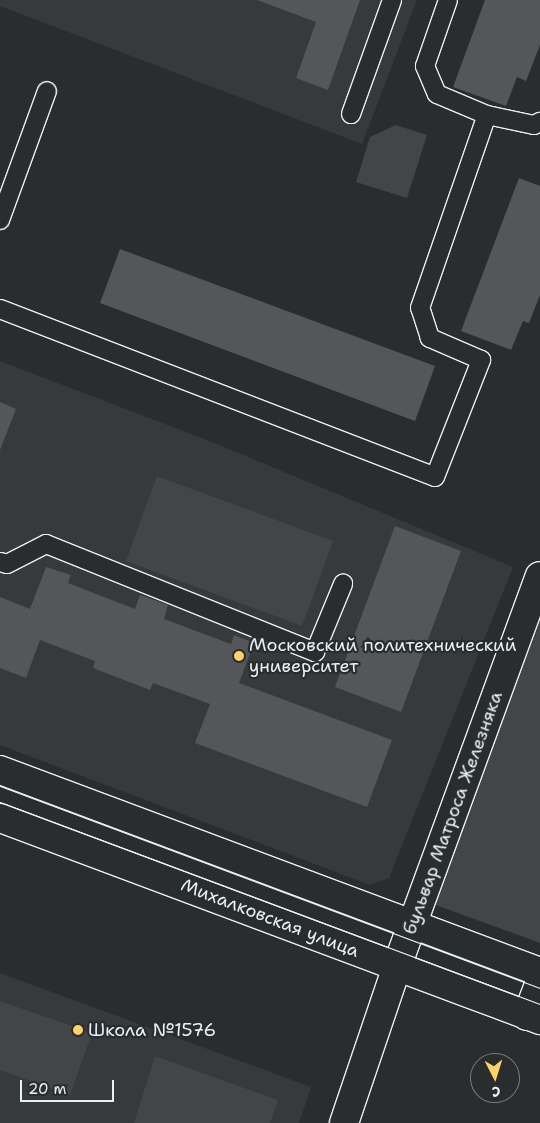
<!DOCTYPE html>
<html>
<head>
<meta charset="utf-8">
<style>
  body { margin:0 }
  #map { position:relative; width:540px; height:1123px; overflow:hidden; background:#2a2d2e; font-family:"Shantell Sans",sans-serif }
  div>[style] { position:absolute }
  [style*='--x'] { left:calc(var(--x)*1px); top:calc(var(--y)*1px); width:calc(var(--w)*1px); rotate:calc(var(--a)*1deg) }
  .built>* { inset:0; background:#363a3b }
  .green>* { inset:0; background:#424648 }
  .building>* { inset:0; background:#535759 }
  .roads { filter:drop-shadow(1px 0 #e8f1f8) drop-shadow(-1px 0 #e8f1f8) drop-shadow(0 1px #e8f1f8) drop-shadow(0 -1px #e8f1f8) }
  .service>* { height:18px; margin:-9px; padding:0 9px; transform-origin:9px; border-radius:9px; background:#2a2d2e }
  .minor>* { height:28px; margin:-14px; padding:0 14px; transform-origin:14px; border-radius:14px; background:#2a2d2e }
  .tertiary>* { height:28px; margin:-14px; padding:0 14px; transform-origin:14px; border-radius:14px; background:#2a2d2e }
  .secondary>* { height:28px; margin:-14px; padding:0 14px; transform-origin:14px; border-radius:14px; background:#2a2d2e }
  .tram>* { height:1px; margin:-0.5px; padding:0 0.5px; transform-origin:0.5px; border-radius:0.5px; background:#e8f1f8 }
  .dots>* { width:14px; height:14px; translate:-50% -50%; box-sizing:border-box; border:2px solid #2a2d2e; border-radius:50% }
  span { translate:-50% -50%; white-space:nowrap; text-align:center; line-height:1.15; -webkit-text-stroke:4.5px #2a2d2e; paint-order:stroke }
  .poi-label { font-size:18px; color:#e8f1f8 }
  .left { translate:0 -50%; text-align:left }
  .street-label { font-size:18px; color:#e8f1f8 }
  .north { position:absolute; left:470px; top:1053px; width:50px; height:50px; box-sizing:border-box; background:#2a2d2e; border:1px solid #767b7f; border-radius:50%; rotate:175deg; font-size:14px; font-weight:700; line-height:20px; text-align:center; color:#e8f1f8 }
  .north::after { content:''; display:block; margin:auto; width:18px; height:22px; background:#ffd166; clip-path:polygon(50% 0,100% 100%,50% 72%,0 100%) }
  .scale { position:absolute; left:20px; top:1080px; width:94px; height:22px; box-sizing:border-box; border:2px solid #e8f1f8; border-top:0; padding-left:6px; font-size:15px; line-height:18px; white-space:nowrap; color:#e8f1f8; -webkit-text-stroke:4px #2a2d2e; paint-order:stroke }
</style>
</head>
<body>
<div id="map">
  <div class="built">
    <i style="clip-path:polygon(0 0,417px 0,362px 144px,0 6px)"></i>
    <i style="clip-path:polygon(0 361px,212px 442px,513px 567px,389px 878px,370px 885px,0 745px)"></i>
    <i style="clip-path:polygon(0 973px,311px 1087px,299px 1123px,0 1123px)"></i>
  </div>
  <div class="green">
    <i style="clip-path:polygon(396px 125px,427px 135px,407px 198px,356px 182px,370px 137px)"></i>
    <i style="clip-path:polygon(157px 476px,333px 541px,302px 626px,126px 561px)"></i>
    <i style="clip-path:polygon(540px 619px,540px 943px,433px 904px)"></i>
    <i style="clip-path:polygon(0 1001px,92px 1033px,70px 1095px,0 1070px)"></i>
    <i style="clip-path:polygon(155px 1056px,278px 1100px,270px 1123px,134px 1123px)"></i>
  </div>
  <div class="building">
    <i style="clip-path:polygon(257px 0,360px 0,328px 90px,296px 78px,316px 22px)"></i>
    <i style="clip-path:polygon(485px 0,540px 0,540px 45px,526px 81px,517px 77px,506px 106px,453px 87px)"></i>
    <i style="clip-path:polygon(519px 178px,540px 186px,540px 295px,529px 323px,523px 321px,511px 350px,461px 331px)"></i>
    <i style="clip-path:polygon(120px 249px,435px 366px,415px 421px,100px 303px)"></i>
    <i style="clip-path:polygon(0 402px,16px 409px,0 450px)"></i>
    <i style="clip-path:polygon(395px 526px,461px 551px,401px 712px,335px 687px)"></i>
    <i style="clip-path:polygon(46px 567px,71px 575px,68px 583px,135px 609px,140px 595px,168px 605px,164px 619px,231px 644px,234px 635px,254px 643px,239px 683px,392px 740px,367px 807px,195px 743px,210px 704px,153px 683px,150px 690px,93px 668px,95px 661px,40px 640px,26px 678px,0 668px,0 597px,30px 609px)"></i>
  </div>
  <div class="roads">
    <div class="service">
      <i style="--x:448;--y:0;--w:70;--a:109.2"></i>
      <i style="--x:425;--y:66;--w:30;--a:67"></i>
      <i style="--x:437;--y:94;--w:54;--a:22.8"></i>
      <i style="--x:351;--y:114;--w:121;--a:-70.2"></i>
      <i style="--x:0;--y:220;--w:137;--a:-70"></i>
      <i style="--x:0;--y:309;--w:466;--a:21.1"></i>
      <i style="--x:435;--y:477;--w:126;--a:-68.5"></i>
      <i style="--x:481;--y:360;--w:56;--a:-156.7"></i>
      <i style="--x:430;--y:338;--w:32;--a:-108"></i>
      <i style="--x:420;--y:308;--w:204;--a:-70.9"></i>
      <i style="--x:487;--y:115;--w:48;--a:12"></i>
      <i style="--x:534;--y:125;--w:7;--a:-27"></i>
      <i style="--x:0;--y:562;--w:7;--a:16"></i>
      <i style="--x:7;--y:564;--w:44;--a:-27.1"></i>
      <i style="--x:46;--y:544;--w:290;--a:21.9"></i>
      <i style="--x:315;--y:652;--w:74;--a:-67.6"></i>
    </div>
    <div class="minor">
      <i style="--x:344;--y:1123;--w:166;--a:-71.3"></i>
    </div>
    <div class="tertiary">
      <i style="--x:397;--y:966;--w:415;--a:-69.9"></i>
      <i style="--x:527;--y:1016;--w:36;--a:-69"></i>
    </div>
    <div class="secondary">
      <i style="--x:0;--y:770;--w:577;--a:20.51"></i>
      <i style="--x:0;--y:818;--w:577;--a:20.51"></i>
    </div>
  </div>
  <div class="tram">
    <i style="--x:0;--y:786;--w:577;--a:20.51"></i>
    <i style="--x:0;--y:802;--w:577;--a:20.51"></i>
  </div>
  <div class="dots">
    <i style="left:239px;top:656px;background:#ffd166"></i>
    <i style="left:78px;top:1030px;background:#ffd166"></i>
  </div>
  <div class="poi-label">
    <span class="left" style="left:249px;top:656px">Московский политехнический<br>университет</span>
    <span class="left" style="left:88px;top:1030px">Школа №1576</span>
  </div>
  <div class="street-label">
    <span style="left:453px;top:813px;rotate:-70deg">бульвар Матроса Железняка</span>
    <span style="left:270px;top:918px;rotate:21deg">Михалковская улица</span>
  </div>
  <div class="north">С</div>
  <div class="scale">20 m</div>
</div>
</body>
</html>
